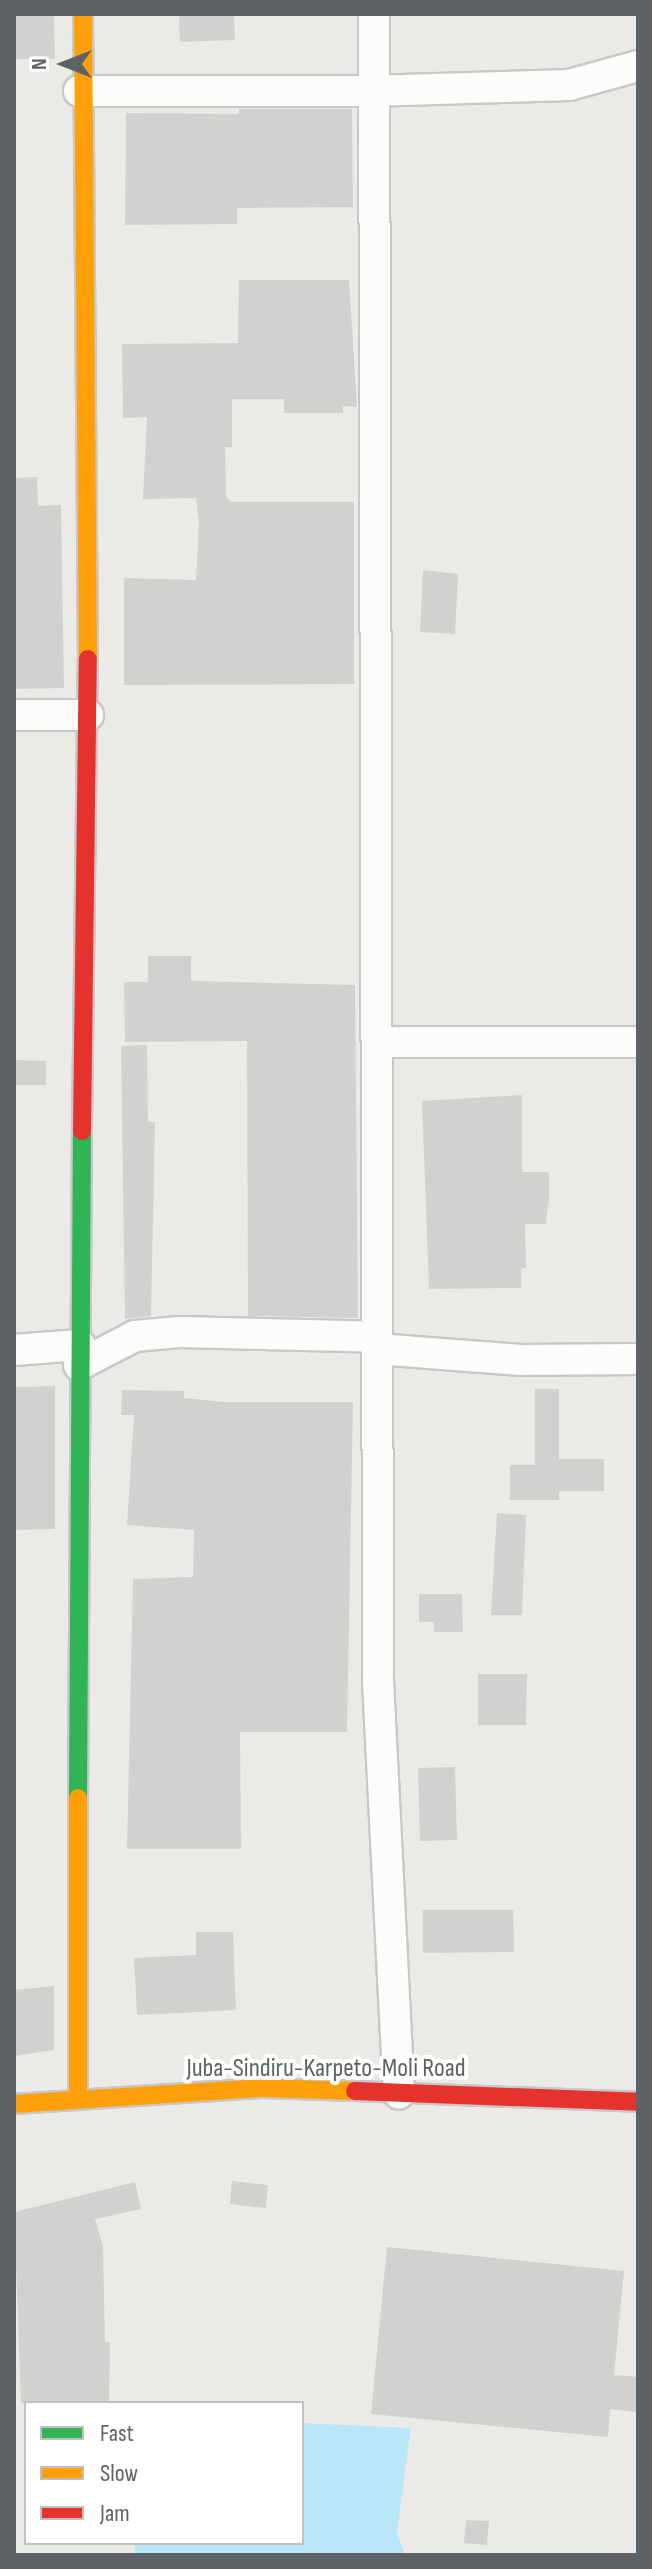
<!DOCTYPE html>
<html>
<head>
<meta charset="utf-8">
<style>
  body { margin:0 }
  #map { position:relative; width:652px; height:2569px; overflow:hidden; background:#eceae7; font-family:"Sofia Sans Condensed",sans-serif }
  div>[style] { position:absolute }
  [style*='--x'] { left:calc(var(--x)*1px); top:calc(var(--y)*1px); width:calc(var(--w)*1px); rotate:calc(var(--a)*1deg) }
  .water>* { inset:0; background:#bae7f8 }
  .building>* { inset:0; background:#d3d1d0 }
  .roads { filter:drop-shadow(2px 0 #c8c8c8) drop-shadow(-2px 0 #c8c8c8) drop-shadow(0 2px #c8c8c8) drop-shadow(0 -2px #c8c8c8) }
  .street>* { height:30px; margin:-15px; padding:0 15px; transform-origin:15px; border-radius:15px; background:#fcfcfb }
  .fast>* { height:18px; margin:-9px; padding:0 9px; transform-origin:9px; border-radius:9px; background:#30b455 }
  .slow>* { height:18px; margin:-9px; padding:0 9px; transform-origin:9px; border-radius:9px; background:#ff9f0a }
  .jam>* { height:18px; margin:-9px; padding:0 9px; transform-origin:9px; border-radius:9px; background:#e5322d }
  span { translate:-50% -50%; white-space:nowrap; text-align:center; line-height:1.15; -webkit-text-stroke:8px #fff; paint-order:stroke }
  .street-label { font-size:26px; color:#5c6266 }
  .frame { position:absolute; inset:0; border:16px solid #5c6266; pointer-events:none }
  .legend { position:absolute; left:24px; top:2401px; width:280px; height:144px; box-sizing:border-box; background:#fff; border:2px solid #bec0c2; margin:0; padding:10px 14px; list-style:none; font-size:24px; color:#5c6266 }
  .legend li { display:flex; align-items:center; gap:16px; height:40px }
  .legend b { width:40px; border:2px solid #bec0c2 }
  .north { position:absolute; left:24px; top:24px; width:80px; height:80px; -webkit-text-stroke:6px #fff; paint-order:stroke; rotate:270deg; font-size:22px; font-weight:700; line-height:32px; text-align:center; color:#5c6266 }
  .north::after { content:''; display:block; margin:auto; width:28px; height:36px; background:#5c6266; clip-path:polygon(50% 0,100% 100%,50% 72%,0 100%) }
</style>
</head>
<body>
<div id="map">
  <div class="water">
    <i style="clip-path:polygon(302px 2423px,411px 2428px,397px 2532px,405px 2555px,135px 2555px,135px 2543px,302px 2543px)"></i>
  </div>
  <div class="building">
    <i style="clip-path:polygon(14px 14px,54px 14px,55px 59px,14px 59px)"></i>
    <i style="clip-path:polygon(179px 14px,234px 14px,235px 40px,180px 42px)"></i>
    <i style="clip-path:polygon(239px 109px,352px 109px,353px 207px,237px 208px,237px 224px,125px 225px,126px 113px,239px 114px)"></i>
    <i style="clip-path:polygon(239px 280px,349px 280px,357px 407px,343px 406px,343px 413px,284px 413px,284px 399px,232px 399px,232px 447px,225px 447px,226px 497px,231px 502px,354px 502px,354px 684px,124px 685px,124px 578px,196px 580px,199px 523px,196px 498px,143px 499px,147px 417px,123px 418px,122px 344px,238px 343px)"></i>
    <i style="clip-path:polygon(37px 477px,38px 506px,61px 505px,64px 688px,14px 689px,14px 478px)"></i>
    <i style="clip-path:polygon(423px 570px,458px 574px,455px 634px,420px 632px)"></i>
    <i style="clip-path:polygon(148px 956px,191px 956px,191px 981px,355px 985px,358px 1318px,248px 1316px,247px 1041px,125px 1042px,124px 982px,148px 982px)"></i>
    <i style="clip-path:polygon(147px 1045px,148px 1122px,155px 1122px,151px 1316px,125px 1319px,121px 1046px)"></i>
    <i style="clip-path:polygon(14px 1060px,46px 1061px,46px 1085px,14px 1085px)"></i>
    <i style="clip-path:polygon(522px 1095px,522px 1172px,549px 1172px,549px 1198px,546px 1224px,525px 1224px,526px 1268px,521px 1268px,521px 1288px,429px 1289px,422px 1101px)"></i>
    <i style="clip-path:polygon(55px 1386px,55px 1529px,14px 1530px,14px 1387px)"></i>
    <i style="clip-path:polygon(535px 1389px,559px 1389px,559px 1459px,604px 1459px,604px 1491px,559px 1491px,559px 1500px,510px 1500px,510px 1465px,535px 1465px)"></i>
    <i style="clip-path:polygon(122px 1390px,184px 1391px,184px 1398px,224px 1402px,353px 1402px,347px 1732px,240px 1732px,241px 1849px,127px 1849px,133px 1579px,193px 1577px,194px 1530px,127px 1525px,134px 1415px,121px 1415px)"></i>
    <i style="clip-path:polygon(497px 1513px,526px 1515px,522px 1615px,491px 1615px)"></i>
    <i style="clip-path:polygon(419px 1594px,462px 1594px,463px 1632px,434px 1632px,434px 1622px,419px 1622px)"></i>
    <i style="clip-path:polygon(478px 1674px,527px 1674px,526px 1725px,478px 1725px)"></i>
    <i style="clip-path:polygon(455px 1767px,457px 1840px,420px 1841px,418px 1768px)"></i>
    <i style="clip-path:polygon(423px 1910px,513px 1910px,514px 1952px,423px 1953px)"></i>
    <i style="clip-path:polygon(196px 1932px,233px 1932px,236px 2010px,137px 2015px,134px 1958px,196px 1955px)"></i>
    <i style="clip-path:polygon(54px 1986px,54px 2050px,14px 2056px,14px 1990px)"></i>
    <i style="clip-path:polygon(232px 2181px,268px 2185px,266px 2208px,230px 2204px)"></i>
    <i style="clip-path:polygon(135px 2182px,141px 2209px,95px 2219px,103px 2246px,105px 2342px,110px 2342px,109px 2403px,21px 2403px,14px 2212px)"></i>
    <i style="clip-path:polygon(387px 2247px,624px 2271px,614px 2375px,638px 2377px,638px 2412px,610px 2409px,608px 2437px,371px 2414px)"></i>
    <i style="clip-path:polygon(466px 2520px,489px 2521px,487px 2545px,464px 2543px)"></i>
  </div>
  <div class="roads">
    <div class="street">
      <i style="--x:374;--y:14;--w:1667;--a:89.86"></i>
      <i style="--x:378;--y:1681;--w:413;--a:87.1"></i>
      <i style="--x:79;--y:91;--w:290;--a:0"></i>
      <i style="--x:369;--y:91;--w:200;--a:-1.7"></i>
      <i style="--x:569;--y:85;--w:72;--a:-15.4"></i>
      <i style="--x:14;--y:715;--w:74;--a:0"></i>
      <i style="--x:377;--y:1042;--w:261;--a:0"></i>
      <i style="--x:377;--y:1349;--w:144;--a:4.4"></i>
      <i style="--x:521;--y:1360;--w:117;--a:-0.5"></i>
      <i style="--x:14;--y:1350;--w:66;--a:-4.3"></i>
      <i style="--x:79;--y:1365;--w:63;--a:-27.4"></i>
      <i style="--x:135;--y:1336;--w:44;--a:-5.2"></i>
      <i style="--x:179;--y:1332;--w:198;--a:1.4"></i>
    </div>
    <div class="fast">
      <i style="--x:78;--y:1798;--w:667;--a:-89.66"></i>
    </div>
    <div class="slow">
      <i style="--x:83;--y:14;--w:645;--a:89.56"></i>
      <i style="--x:78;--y:2099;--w:301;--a:-90"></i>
      <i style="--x:14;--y:2104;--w:250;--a:-3.7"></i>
      <i style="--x:263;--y:2088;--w:92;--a:1.9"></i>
    </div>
    <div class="jam">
      <i style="--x:82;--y:1131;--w:472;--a:-89.3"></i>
      <i style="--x:355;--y:2091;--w:283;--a:2.2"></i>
    </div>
  </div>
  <div class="street-label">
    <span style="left:326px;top:2069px">Juba-Sindiru-Karpeto-Moli Road</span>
  </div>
  <div class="frame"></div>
  <ul class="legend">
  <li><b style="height:10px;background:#30b455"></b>Fast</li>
  <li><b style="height:10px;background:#ff9f0a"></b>Slow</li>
  <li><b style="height:10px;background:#e5322d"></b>Jam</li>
  </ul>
  <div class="north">N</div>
</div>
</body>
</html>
